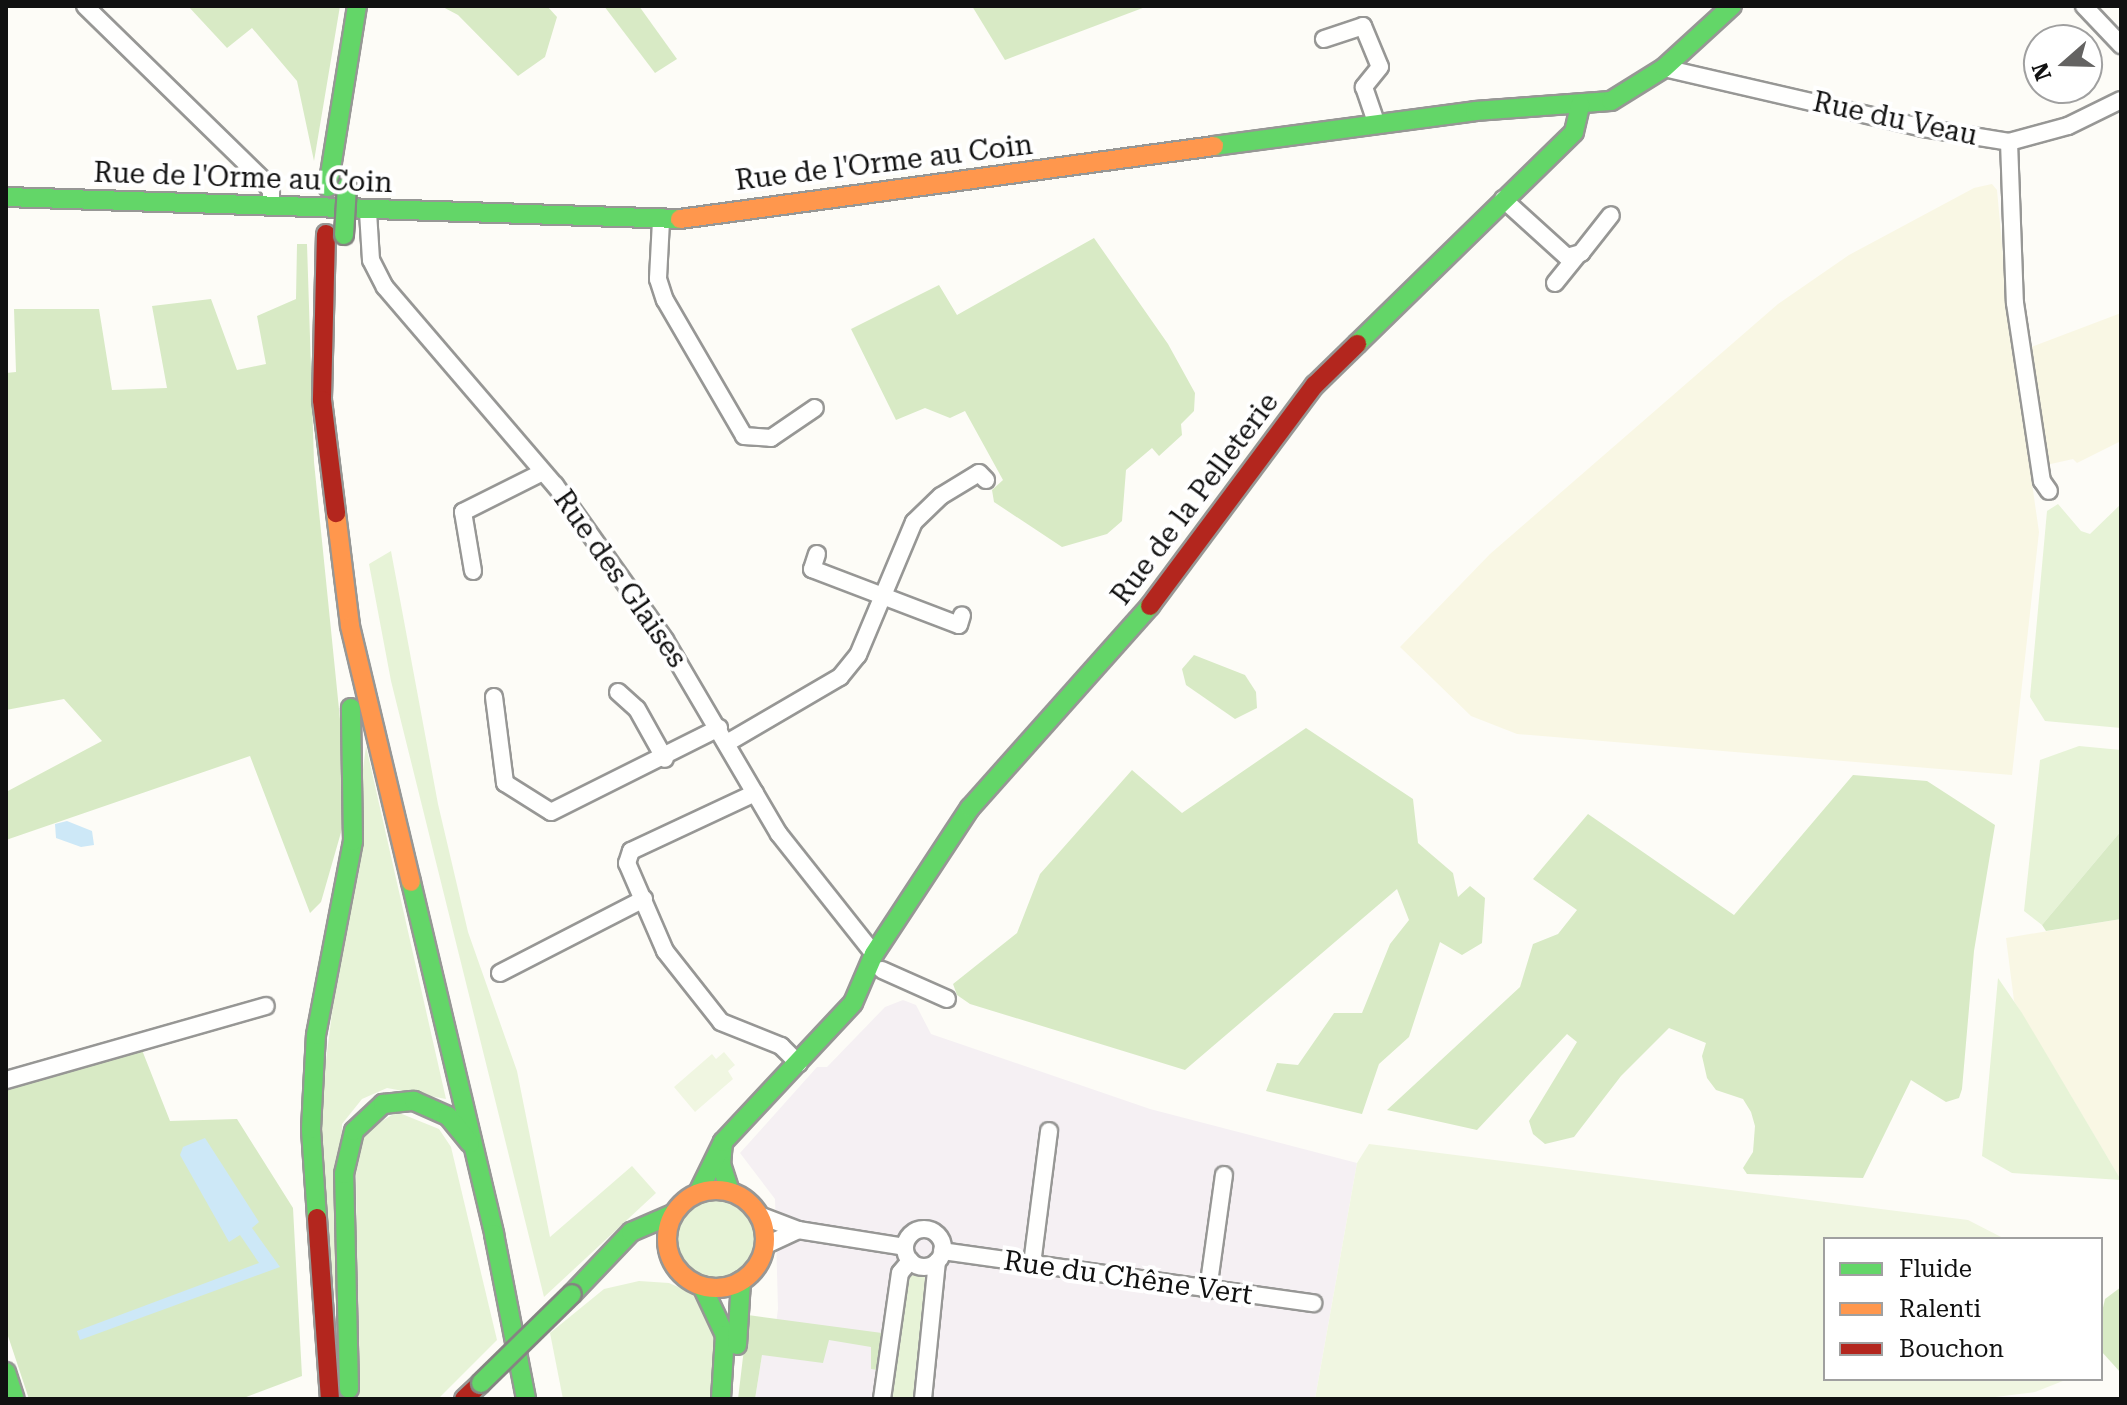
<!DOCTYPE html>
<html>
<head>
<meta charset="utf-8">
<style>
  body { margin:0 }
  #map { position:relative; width:2127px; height:1405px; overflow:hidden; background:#fdfcf7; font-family:"Roboto Serif",serif }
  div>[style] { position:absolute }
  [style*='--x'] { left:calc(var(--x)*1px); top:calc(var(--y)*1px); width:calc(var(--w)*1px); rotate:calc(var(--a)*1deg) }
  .industrial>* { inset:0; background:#f5f0f3 }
  .farmland>* { inset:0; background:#f9f7e4 }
  .green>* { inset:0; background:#e7f3d7 }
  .round { border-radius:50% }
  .forest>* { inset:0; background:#d8eac5 }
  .pitch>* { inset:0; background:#f0f6e1 }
  .water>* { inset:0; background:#cde8f7 }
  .roads { filter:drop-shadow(2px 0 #979795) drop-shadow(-2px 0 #979795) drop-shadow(0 2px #979795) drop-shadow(0 -2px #979795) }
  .street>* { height:16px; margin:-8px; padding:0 8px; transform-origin:8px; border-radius:8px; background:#fffffe }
  .street>.ring { margin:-8px; padding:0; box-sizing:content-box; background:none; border:16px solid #fffffe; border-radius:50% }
  .fast>* { height:18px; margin:-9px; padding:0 9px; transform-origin:9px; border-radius:9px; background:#63d668 }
  .slow>* { height:18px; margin:-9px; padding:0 9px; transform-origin:9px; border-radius:9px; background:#ff974d }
  .slow>.ring { margin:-9px; padding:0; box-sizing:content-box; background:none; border:18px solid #ff974d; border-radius:50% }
  .jam>* { height:18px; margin:-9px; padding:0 9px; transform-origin:9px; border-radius:9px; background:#b3261e }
  .bridges { filter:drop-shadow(2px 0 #858482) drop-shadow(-2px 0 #858482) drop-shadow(0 2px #858482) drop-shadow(0 -2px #858482) }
  .fast-bridge>* { height:18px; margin:-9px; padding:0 9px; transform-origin:9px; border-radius:9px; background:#63d668 }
  span { translate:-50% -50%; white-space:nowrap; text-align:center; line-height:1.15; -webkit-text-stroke:8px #fff; paint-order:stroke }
  .street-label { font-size:28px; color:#111 }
  .frame { position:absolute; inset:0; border:8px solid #111; pointer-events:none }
  .legend { position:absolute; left:1823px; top:1237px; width:280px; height:144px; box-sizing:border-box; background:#fff; border:2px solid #a0a0a0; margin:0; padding:10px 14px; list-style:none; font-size:24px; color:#111 }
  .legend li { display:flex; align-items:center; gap:16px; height:40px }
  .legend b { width:40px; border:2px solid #a0a0a0 }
  .north { position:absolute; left:2023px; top:24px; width:80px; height:80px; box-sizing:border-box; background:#fff; border:2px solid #a0a0a0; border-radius:50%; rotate:250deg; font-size:22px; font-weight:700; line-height:32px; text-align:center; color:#111 }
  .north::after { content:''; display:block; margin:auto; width:28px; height:36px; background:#646362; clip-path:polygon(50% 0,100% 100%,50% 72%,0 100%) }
</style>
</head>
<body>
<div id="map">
  <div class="industrial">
    <i style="clip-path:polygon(903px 1000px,916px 1005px,931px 1034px,1150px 1109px,1357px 1163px,1315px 1399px,755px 1399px,762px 1355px,774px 1339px,778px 1309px,775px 1199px,740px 1153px,817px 1067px,827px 1067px,885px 1007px)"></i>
  </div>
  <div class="farmland">
    <i style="clip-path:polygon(1992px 184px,1997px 190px,2010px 331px,2039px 532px,2012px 775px,1517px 734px,1471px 716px,1400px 647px,1490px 554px,1778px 304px,1849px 255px,1974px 188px)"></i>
    <i style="clip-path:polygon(2121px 313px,2121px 441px,2077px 463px,2073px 459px,2046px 465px,2029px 348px)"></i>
    <i style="clip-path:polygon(2121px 919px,2121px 1180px,2014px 1001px,2006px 938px)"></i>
  </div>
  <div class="green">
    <i style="clip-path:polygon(2058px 504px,2081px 531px,2090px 534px,2121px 504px,2121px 728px,2045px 721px,2030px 697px,2047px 511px)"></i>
    <i style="clip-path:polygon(391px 551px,438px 804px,468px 932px,517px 1071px,550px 1237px,632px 1166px,656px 1193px,544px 1297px,391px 681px,369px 564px)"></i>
    <i style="clip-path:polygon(366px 746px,446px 1099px,387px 1088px,362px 1099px,342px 1124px,338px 1323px,316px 1139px)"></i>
    <i style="clip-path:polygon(2079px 746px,2121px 750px,2121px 831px,2042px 925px,2024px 911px,2040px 760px)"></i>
    <i style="clip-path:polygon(1998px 978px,2022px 1013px,2121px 1180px,2012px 1173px,1982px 1156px)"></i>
    <i style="clip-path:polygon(397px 1112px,439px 1129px,451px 1147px,497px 1340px,438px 1399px,358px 1399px,356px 1160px,362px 1133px)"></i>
    <i class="round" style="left:676px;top:1200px;width:80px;height:80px"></i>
    <i style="clip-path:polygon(918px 1274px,932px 1281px,918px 1399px,886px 1399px,903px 1278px)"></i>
    <i style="clip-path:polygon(639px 1281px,669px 1283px,692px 1293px,717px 1332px,710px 1399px,563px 1399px,550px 1333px,604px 1289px)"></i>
  </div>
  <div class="forest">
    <i style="clip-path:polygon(188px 6px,340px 6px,314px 161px,297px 81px,252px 28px,227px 48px)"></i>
    <i style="clip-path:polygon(441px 6px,547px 6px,557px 17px,545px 57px,518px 76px,458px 15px)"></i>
    <i style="clip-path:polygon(604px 6px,639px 6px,677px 59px,655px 73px)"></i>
    <i style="clip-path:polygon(972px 6px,1148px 6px,1005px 60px)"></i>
    <i style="clip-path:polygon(1094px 238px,1168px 344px,1195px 393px,1194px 411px,1181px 424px,1182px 435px,1159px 456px,1152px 448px,1126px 470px,1122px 521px,1107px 534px,1062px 547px,994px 502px,992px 490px,1003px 480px,965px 411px,950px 418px,925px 408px,896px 420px,851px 329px,939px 285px,957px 315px)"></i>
    <i style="clip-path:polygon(297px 244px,307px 244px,314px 462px,340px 719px,344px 822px,321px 902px,310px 913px,250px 756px,6px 840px,6px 792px,102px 741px,64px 699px,6px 710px,6px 373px,16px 372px,14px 309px,99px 309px,112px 390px,167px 388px,152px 306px,211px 299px,237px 370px,266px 364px,257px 316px,296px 299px)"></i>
    <i style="clip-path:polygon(1194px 655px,1245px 675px,1256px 692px,1257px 708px,1235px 719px,1186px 685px,1182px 669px)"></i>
    <i style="clip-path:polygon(1306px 728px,1413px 799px,1418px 843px,1453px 873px,1458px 897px,1470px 886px,1485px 898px,1482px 943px,1462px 955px,1440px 942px,1409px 1037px,1379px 1064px,1362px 1114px,1266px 1091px,1277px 1063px,1298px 1065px,1334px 1013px,1362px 1013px,1390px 944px,1409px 920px,1397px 889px,1185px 1070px,970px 1004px,957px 995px,953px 984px,1017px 933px,1040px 874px,1132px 770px,1182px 813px)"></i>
    <i style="clip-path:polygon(1853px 775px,1927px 781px,1995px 825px,1974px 951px,1962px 1089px,1959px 1098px,1946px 1102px,1911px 1080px,1863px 1178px,1747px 1174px,1743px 1168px,1753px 1152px,1755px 1126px,1751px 1112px,1743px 1099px,1716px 1090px,1707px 1078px,1702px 1056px,1706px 1043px,1669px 1028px,1621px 1076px,1574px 1137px,1545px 1144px,1533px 1134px,1529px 1121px,1577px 1042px,1567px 1034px,1477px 1130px,1387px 1110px,1520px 987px,1533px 944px,1558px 934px,1577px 910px,1533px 879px,1588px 814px,1734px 915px)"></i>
    <i style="clip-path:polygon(2121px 831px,2121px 919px,2046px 931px,2042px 925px)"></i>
    <i style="clip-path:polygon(142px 1050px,170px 1121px,237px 1119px,293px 1208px,302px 1376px,241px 1399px,29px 1399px,6px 1330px,6px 1085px)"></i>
    <i style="clip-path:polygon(2121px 1287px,2121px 1373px,2101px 1351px,2101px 1316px,2105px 1299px)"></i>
    <i style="clip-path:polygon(748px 1315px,882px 1333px,878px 1370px,871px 1369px,871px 1347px,829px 1340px,823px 1363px,762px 1355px,755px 1399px,738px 1399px)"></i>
  </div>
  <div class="pitch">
    <i style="clip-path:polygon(724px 1052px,735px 1065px,728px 1071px,733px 1079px,695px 1112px,674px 1087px,712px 1054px,716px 1059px)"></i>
    <i style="clip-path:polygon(1369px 1144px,1968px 1220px,2005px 1239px,1825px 1239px,1825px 1379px,2068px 1379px,2035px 1392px,1979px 1399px,1315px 1399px,1357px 1163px)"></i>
  </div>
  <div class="water">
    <i style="clip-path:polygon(67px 821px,92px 831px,94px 845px,81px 847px,56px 838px,55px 824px)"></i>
    <i style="clip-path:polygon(205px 1138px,259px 1222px,252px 1228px,280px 1267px,80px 1340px,77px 1331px,259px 1263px,240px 1235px,229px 1242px,180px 1155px,183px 1147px)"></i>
  </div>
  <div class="roads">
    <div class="street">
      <i style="--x:85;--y:6;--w:249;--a:44.3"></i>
      <i style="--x:263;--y:180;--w:14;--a:54"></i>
      <i style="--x:271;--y:191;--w:15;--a:90"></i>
      <i style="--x:2084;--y:6;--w:54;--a:46.5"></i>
      <i style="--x:1324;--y:39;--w:41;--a:-18.4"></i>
      <i style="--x:1363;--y:26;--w:44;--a:67.5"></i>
      <i style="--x:1380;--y:67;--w:26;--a:129"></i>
      <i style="--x:1364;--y:87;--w:40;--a:71.1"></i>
      <i style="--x:1664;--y:68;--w:266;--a:13"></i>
      <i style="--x:1923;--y:128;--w:87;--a:9.2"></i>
      <i style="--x:2009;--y:142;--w:61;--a:-15.2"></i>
      <i style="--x:2068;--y:126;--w:59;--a:-26.1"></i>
      <i style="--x:2009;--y:142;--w:161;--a:87.9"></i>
      <i style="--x:2015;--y:303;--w:180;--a:81.4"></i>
      <i style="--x:2042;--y:481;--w:12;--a:55"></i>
      <i style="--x:1503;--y:199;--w:86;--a:42.2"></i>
      <i style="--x:1567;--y:257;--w:15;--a:-16"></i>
      <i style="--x:1581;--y:253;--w:48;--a:-51.7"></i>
      <i style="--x:368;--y:212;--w:48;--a:86.4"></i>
      <i style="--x:371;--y:260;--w:30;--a:63"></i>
      <i style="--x:385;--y:287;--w:261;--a:49.4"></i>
      <i style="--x:555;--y:485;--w:190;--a:54.6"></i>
      <i style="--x:665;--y:640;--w:225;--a:59.6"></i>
      <i style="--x:779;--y:834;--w:153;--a:51.6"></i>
      <i style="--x:661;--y:221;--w:58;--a:93"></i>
      <i style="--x:658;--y:279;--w:22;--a:72"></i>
      <i style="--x:665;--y:300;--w:157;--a:59.8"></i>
      <i style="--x:744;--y:436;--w:27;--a:4"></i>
      <i style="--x:771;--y:438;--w:53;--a:-34.3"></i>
      <i style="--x:1555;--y:283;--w:35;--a:-51"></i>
      <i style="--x:817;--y:554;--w:16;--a:108"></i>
      <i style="--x:812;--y:569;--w:157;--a:20.9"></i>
      <i style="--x:959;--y:625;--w:10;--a:-73"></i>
      <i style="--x:473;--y:571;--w:60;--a:-99.6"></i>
      <i style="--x:463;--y:512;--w:89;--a:-26.6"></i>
      <i style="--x:618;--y:692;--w:25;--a:42"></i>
      <i style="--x:637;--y:709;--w:57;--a:60.8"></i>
      <i style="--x:494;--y:697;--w:87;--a:82.7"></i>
      <i style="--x:505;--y:783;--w:54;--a:32.2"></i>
      <i style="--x:551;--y:812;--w:188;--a:-26.6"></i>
      <i style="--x:727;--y:743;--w:131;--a:-30.3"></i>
      <i style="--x:840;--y:677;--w:28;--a:-51"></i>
      <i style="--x:858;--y:655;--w:144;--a:-67.2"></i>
      <i style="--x:914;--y:522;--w:37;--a:-44"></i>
      <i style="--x:941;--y:496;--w:44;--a:-31.2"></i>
      <i style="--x:979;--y:473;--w:10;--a:45"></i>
      <i style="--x:755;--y:793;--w:137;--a:154.9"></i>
      <i style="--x:631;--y:851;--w:13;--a:108"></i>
      <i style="--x:627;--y:863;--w:96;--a:66.6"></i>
      <i style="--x:665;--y:951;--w:90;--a:51.7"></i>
      <i style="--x:721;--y:1022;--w:65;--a:21.8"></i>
      <i style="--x:781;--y:1046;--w:25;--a:45"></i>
      <i style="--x:882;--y:970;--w:71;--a:24"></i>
      <i style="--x:500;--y:973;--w:162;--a:-27.2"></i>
      <i style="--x:6;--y:1080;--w:270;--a:-15.9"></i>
      <i style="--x:759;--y:1215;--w:42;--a:21"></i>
      <i style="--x:798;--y:1230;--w:108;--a:9"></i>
      <i class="ring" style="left:905px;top:1229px;width:22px;height:22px"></i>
      <i style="--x:764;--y:1246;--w:38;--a:-25"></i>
      <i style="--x:942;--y:1251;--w:375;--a:8"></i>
      <i style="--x:1032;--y:1264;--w:134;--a:-82.7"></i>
      <i style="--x:1208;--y:1290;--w:116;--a:-82.1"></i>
      <i style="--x:882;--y:1399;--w:127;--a:-81.9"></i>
      <i style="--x:900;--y:1273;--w:16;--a:-50"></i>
      <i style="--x:923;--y:1399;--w:138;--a:-84.2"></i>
    </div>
    <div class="fast">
      <i style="--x:1214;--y:146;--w:263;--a:-7.6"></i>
      <i style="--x:1475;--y:111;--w:136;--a:-4.2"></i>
      <i style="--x:1611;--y:101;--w:62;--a:-31.9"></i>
      <i style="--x:1664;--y:68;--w:92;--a:-42.4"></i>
      <i style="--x:328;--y:187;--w:183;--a:-80.9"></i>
      <i style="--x:6;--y:197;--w:674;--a:1.87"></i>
      <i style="--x:1357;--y:344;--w:303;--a:-44.3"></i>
      <i style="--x:1574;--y:132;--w:28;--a:-77"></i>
      <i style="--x:411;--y:882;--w:362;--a:76.7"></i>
      <i style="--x:494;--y:1234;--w:168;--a:79"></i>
      <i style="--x:723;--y:1142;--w:22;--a:95"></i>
      <i style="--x:721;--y:1164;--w:29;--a:72"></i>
      <i style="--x:698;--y:1193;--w:57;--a:-63.9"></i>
      <i style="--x:723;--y:1142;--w:190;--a:-46.9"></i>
      <i style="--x:853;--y:1003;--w:53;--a:-66.8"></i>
      <i style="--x:874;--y:954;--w:175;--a:-56.7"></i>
      <i style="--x:970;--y:808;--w:271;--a:-48.3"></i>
      <i style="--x:317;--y:1218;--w:89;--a:-93.9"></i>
      <i style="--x:311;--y:1129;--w:94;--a:-87"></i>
      <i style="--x:316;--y:1035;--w:197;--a:-79.2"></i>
      <i style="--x:353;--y:841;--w:133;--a:-90.9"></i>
      <i style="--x:702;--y:1286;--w:54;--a:64.9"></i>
      <i style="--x:725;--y:1335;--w:64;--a:93.6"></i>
      <i style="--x:572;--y:1294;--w:86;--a:-46.4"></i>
      <i style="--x:631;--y:1232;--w:46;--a:-23.2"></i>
      <i style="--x:737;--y:1345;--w:64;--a:-86.4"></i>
      <i style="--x:6;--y:1372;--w:28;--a:72"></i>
      <i style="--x:349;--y:1389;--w:215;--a:-91.3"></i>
      <i style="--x:344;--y:1174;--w:44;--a:-76.9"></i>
      <i style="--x:354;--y:1131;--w:40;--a:-43"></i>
      <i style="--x:383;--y:1104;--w:31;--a:-6"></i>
      <i style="--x:414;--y:1101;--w:37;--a:24"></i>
      <i style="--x:448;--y:1116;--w:35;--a:51"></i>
    </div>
    <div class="slow">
      <i style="--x:680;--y:219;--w:539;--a:-7.78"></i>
      <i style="--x:336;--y:513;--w:114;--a:82.9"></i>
      <i style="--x:350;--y:626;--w:263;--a:76.6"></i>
      <i class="ring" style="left:667px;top:1190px;width:80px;height:80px"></i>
    </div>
    <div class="jam">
      <i style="--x:326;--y:234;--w:166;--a:91.4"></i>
      <i style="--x:322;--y:400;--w:114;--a:82.9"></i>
      <i style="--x:1150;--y:606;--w:276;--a:-53.3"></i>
      <i style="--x:1315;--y:385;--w:59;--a:-44.3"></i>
      <i style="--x:317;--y:1218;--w:181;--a:85.9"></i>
      <i style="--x:464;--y:1399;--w:23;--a:-43"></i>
    </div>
  </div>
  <div class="bridges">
    <div class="fast-bridge">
      <i style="--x:344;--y:235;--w:49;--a:-86.5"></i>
      <i style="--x:481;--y:1383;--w:127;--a:-44.4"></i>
    </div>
  </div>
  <div class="street-label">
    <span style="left:1895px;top:119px;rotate:12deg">Rue du Veau</span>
    <span style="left:884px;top:163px;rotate:-7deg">Rue de l'Orme au Coin</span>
    <span style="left:243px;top:178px;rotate:2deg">Rue de l'Orme au Coin</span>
    <span style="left:1195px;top:499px;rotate:-53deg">Rue de la Pelleterie</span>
    <span style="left:620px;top:579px;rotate:55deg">Rue des Glaises</span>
    <span style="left:1128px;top:1278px;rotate:8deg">Rue du Chêne Vert</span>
  </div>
  <div class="frame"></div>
  <ul class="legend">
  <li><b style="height:10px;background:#63d668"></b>Fluide</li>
  <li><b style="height:10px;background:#ff974d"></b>Ralenti</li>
  <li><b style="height:10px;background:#b3261e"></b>Bouchon</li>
  </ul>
  <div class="north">N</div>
</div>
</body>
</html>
